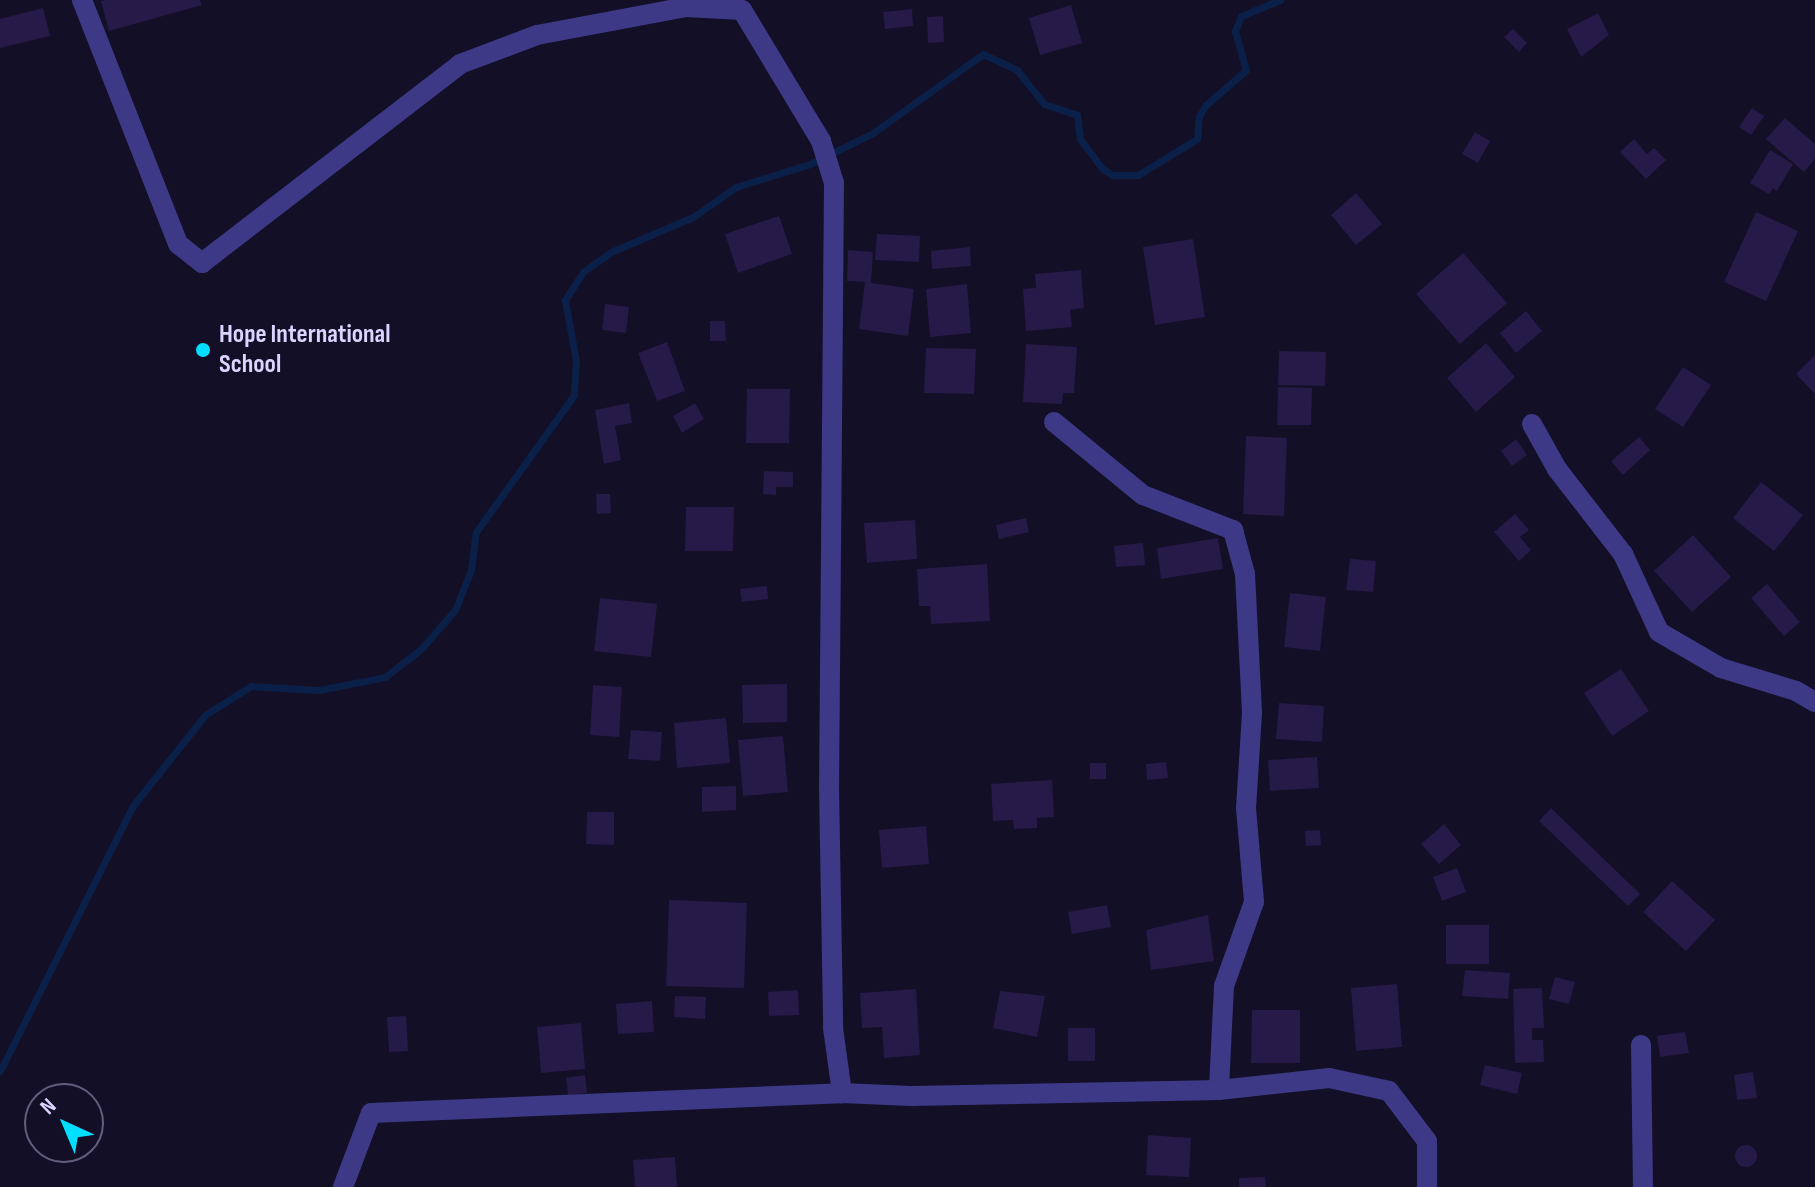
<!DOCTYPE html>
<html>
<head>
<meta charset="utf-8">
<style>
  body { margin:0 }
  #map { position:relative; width:1815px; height:1187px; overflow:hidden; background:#130f27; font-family:"Sofia Sans Condensed",sans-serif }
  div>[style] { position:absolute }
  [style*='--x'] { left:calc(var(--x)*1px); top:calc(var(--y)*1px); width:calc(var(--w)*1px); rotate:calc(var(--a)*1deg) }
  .stream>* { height:7px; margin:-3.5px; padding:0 3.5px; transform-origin:3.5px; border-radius:3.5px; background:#0b2049 }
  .building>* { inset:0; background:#251a48 }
  .round { border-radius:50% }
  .minor>* { height:20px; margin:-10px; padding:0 10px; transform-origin:10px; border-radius:10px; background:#3e3986 }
  .dots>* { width:22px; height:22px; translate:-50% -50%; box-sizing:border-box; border:4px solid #130f27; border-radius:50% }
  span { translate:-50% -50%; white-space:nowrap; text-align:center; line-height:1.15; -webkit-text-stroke:6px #130f27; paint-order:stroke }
  .poi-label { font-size:26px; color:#dad4ff; font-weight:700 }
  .left { translate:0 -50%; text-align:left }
  .north { position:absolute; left:24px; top:1083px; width:80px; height:80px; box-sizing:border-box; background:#130f27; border:2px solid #635e7d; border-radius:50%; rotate:316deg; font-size:22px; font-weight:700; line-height:32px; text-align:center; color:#dad4ff }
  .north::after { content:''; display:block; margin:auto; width:28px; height:36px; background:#00dfff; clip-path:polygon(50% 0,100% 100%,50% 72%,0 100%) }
</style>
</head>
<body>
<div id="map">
  <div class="stream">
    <i style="--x:0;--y:1071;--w:295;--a:-63.4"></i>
    <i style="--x:132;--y:807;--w:117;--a:-51.6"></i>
    <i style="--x:205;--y:715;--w:54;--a:-32.2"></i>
    <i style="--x:251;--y:686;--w:68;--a:3.4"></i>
    <i style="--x:319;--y:690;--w:67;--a:-11.1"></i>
    <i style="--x:385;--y:677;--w:46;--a:-37.9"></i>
    <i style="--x:421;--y:649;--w:52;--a:-48.9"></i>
    <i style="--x:455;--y:610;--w:43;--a:-68.2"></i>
    <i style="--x:471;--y:570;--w:38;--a:-83"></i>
    <i style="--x:476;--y:532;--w:168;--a:-54.4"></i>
    <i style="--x:574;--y:395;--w:34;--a:-87"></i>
    <i style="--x:576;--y:361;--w:62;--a:-100.2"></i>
    <i style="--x:565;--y:300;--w:35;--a:-57"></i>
    <i style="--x:584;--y:271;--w:33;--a:-35"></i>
    <i style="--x:611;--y:252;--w:89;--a:-23.1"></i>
    <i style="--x:693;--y:217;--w:52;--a:-34.9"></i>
    <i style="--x:736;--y:187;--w:77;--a:-17.3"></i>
    <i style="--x:810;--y:164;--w:70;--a:-26.2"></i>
    <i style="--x:873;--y:133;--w:135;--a:-35.7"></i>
    <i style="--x:983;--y:54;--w:38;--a:25"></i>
    <i style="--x:1017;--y:70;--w:43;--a:51.5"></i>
    <i style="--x:1044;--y:104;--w:35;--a:18"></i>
    <i style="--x:1077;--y:115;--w:24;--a:83"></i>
    <i style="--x:1080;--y:139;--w:38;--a:53"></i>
    <i style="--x:1103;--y:169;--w:12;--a:31"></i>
    <i style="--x:1113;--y:175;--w:25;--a:0"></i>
    <i style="--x:1138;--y:175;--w:69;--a:-31.4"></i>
    <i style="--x:1197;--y:139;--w:23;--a:-85"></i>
    <i style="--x:1199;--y:116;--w:13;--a:-58"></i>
    <i style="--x:1206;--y:105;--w:53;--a:-41.2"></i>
    <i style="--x:1246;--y:70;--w:41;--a:-105.8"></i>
    <i style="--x:1235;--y:31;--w:16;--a:-68"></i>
    <i style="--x:1241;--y:16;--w:42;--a:-22.3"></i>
  </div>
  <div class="building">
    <i style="clip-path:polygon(106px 0,200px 0,202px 5px,109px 31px,101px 1px)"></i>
    <i style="clip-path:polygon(1071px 5px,1082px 43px,1040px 55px,1029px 18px)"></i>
    <i style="clip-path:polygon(43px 8px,50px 36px,0 48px,0 19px)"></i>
    <i style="clip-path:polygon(912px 9px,913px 26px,885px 29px,883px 12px)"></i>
    <i style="clip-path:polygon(1598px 13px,1609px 35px,1581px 57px,1567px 29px)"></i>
    <i style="clip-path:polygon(943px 16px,944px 42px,928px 43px,927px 17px)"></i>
    <i style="clip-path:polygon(1513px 29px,1527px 43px,1519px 52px,1504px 37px)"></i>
    <i style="clip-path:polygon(1752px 108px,1764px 116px,1751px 135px,1739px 127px)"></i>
    <i style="clip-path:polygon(1785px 118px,1815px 144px,1815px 159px,1804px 172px,1766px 139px)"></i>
    <i style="clip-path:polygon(1475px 132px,1490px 141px,1478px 163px,1462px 154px)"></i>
    <i style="clip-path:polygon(1634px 139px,1647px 154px,1654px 148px,1666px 160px,1646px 179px,1620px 152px)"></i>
    <i style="clip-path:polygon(1770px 150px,1793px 164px,1777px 191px,1773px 188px,1769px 194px,1750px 183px)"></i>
    <i style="clip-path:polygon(1356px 193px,1382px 224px,1356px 245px,1331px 215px)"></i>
    <i style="clip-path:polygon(1756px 212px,1798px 231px,1766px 301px,1724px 282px)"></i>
    <i style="clip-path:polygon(779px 216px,792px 254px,738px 273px,725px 234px)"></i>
    <i style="clip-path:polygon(877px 234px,920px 236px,919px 262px,875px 260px)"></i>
    <i style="clip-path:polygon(1193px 239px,1205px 317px,1155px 325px,1143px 247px)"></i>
    <i style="clip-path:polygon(970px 247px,971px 266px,932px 269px,931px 251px)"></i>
    <i style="clip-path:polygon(848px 250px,873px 252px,871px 283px,914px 289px,908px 336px,859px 329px,865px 282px,847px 281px)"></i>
    <i style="clip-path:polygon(1463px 253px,1507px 303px,1460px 344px,1416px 294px)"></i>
    <i style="clip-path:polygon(1081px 270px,1084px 308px,1070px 310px,1072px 327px,1026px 331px,1023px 289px,1036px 288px,1035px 274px)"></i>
    <i style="clip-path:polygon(967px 284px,971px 333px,930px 337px,926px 289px)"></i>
    <i style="clip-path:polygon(605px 304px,629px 307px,626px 333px,602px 330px)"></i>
    <i style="clip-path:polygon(1526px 311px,1542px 331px,1516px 353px,1500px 333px)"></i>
    <i style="clip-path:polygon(710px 321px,725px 321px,726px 341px,710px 341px)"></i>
    <i style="clip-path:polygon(667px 342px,685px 391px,657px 401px,638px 353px)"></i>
    <i style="clip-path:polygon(1486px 343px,1515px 377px,1476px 412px,1447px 378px)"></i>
    <i style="clip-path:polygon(1026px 344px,1077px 347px,1074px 393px,1063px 393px,1062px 404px,1023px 402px)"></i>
    <i style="clip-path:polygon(926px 348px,976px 349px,974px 394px,924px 393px)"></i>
    <i style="clip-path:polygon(1279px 351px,1326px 352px,1325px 386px,1278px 385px)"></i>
    <i style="clip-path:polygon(1815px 355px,1815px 394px,1796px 374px)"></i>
    <i style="clip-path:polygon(1683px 367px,1711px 385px,1683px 427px,1655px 409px)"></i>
    <i style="clip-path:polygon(1278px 387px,1312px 388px,1311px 425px,1277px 425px)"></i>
    <i style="clip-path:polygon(747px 389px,790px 389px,789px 443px,746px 443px)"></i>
    <i style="clip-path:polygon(629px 403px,632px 423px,615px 426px,621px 460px,604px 464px,595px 410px)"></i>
    <i style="clip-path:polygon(695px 403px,704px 419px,682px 433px,673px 416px)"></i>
    <i style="clip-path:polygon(1246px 436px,1287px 438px,1284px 516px,1243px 514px)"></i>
    <i style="clip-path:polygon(1639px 437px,1650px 450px,1623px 475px,1611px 461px)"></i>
    <i style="clip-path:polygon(1516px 439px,1527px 455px,1512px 466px,1501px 451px)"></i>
    <i style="clip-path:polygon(764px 471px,793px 472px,793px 487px,776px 487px,776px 495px,763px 494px)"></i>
    <i style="clip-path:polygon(1761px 482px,1803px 515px,1774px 551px,1733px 518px)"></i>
    <i style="clip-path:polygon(596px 494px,610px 494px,611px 513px,597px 514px)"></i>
    <i style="clip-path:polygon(686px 507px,734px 507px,733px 551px,685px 551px)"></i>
    <i style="clip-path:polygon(1515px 514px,1529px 530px,1520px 537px,1531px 550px,1519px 561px,1494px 532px)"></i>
    <i style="clip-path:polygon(1026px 518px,1029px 532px,999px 539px,996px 525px)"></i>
    <i style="clip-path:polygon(915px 520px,917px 559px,867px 563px,864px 523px)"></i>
    <i style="clip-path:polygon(1693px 535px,1731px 577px,1692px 612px,1654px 571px)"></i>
    <i style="clip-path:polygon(1218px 538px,1223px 569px,1161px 579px,1157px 548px)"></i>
    <i style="clip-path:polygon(1143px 543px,1145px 565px,1116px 567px,1114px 546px)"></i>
    <i style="clip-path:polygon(1350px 559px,1376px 561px,1373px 592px,1346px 590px)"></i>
    <i style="clip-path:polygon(987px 564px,990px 621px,931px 624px,930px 606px,919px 606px,917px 569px)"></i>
    <i style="clip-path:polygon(1767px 584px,1800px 622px,1784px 636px,1751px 598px)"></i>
    <i style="clip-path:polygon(767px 586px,768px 599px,742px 602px,740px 589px)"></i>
    <i style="clip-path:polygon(1290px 593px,1326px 597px,1320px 651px,1284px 647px)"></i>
    <i style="clip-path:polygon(600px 598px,657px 604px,651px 657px,594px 651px)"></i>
    <i style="clip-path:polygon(1621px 669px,1649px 711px,1612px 736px,1584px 693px)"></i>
    <i style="clip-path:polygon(787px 684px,787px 722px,743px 723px,742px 685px)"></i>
    <i style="clip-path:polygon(593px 685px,622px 687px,619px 737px,590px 735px)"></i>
    <i style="clip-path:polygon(1279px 703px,1324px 706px,1322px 742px,1276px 739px)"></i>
    <i style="clip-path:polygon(726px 718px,730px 763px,677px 768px,674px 723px)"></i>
    <i style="clip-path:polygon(631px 730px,662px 732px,660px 761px,628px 759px)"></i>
    <i style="clip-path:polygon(783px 736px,788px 792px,743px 796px,738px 740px)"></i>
    <i style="clip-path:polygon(1317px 757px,1319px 788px,1270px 791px,1268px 760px)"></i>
    <i style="clip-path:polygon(1166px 762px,1168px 778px,1147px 780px,1146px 764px)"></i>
    <i style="clip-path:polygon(1090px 763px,1106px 763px,1106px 779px,1090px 779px)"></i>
    <i style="clip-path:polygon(1052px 780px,1054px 817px,1037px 818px,1037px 828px,1014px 829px,1013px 820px,993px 821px,991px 784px)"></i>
    <i style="clip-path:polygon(736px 786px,736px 810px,702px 812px,702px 787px)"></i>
    <i style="clip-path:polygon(1551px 808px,1640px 894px,1628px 906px,1539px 821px)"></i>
    <i style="clip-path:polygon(587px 812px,614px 812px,614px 845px,586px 844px)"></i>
    <i style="clip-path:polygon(1444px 824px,1461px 845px,1439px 864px,1421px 844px)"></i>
    <i style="clip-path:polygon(926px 826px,929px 864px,882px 868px,879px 830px)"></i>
    <i style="clip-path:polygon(1320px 830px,1321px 845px,1306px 846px,1305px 831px)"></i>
    <i style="clip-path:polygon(1457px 868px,1466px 892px,1442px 901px,1433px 877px)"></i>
    <i style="clip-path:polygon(1672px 881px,1715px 920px,1686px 951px,1643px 912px)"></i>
    <i style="clip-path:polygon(669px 900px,747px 903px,744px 988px,666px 986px)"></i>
    <i style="clip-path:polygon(1107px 905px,1111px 927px,1072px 934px,1068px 912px)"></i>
    <i style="clip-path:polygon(1208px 915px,1214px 961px,1151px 970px,1146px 930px)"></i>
    <i style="clip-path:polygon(1446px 925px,1489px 925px,1489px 964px,1446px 964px)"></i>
    <i style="clip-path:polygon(1465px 970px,1510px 973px,1508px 999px,1462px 996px)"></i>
    <i style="clip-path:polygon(1555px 977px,1575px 982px,1569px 1004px,1549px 999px)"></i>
    <i style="clip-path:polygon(1397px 984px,1402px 1047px,1356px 1051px,1351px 988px)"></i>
    <i style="clip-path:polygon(1542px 988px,1544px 1028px,1532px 1028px,1532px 1040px,1543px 1040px,1544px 1062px,1515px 1063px,1513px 989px)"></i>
    <i style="clip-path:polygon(916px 989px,920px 1055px,884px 1058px,882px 1027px,862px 1028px,860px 993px)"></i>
    <i style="clip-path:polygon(798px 990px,799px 1015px,769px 1016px,768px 992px)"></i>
    <i style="clip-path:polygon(1000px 991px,1045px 996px,1037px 1037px,993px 1028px)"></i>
    <i style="clip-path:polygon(675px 996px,706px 997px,705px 1019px,674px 1017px)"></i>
    <i style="clip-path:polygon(652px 1001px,654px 1032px,618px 1034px,616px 1004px)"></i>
    <i style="clip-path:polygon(1252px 1010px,1300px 1010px,1300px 1063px,1251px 1063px)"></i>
    <i style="clip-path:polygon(406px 1016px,408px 1051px,389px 1052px,387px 1017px)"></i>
    <i style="clip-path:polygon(581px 1023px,585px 1069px,541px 1073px,537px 1027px)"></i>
    <i style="clip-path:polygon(1068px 1028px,1095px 1028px,1095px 1061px,1068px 1061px)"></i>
    <i style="clip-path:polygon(1685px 1032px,1689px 1053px,1660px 1057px,1657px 1036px)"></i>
    <i style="clip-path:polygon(1485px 1065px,1522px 1073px,1517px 1094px,1480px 1085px)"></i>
    <i style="clip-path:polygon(1753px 1072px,1757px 1098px,1737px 1100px,1734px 1075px)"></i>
    <i style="clip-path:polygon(585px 1075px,587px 1093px,568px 1095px,566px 1078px)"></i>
    <i style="clip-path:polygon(1148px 1135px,1191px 1138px,1189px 1177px,1146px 1175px)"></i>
    <i class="round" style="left:1735px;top:1145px;width:22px;height:22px"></i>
    <i style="clip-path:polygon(675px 1157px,677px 1187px,635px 1187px,633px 1160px)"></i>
    <i style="clip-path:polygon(1265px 1177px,1266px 1187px,1239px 1187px,1239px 1178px)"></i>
  </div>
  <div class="minor">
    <i style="--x:82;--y:0;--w:262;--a:68.5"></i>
    <i style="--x:178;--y:244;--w:31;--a:38"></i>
    <i style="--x:202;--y:263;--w:326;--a:-37.6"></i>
    <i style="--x:460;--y:64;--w:82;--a:-20.6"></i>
    <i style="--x:537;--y:35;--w:152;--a:-10.6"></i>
    <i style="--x:686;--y:0;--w:7;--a:90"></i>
    <i style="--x:686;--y:7;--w:56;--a:3.1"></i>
    <i style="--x:742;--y:10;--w:153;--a:58.9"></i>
    <i style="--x:821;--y:141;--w:44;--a:72.8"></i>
    <i style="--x:834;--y:183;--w:604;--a:90.47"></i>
    <i style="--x:829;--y:787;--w:241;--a:89"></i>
    <i style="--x:833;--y:1028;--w:66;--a:82.1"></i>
    <i style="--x:1054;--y:422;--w:115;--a:39.4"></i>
    <i style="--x:1143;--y:495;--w:97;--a:21.3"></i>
    <i style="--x:1233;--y:530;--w:46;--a:74.7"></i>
    <i style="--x:1245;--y:574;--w:139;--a:87.1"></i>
    <i style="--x:1252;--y:713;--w:95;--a:93.6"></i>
    <i style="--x:1246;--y:808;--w:94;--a:85.1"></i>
    <i style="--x:1254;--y:902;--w:89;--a:109.7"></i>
    <i style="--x:1224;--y:986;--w:104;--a:92.8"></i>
    <i style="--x:1532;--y:424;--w:51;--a:60.9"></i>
    <i style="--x:1557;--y:469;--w:108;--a:52.2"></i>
    <i style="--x:1623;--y:554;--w:86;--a:65.2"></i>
    <i style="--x:1659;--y:632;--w:72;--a:30.1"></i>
    <i style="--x:1721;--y:668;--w:78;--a:17"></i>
    <i style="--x:1796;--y:691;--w:22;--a:30"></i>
    <i style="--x:1641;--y:1045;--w:142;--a:89.2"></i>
    <i style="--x:343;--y:1187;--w:79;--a:-69.3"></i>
    <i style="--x:371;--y:1113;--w:471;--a:-2.4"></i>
    <i style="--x:842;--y:1093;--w:69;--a:2.5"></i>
    <i style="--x:911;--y:1096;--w:308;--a:-1.1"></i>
    <i style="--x:1219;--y:1090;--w:111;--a:-6.2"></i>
    <i style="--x:1329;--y:1078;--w:61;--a:12.2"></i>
    <i style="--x:1389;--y:1091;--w:63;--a:52.8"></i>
    <i style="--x:1427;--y:1141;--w:46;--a:90"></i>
  </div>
  <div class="dots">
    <i style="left:203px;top:350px;background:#00dfff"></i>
  </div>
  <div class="poi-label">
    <span class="left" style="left:219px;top:350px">Hope International<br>School</span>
  </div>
  <div class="north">N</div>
</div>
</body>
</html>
